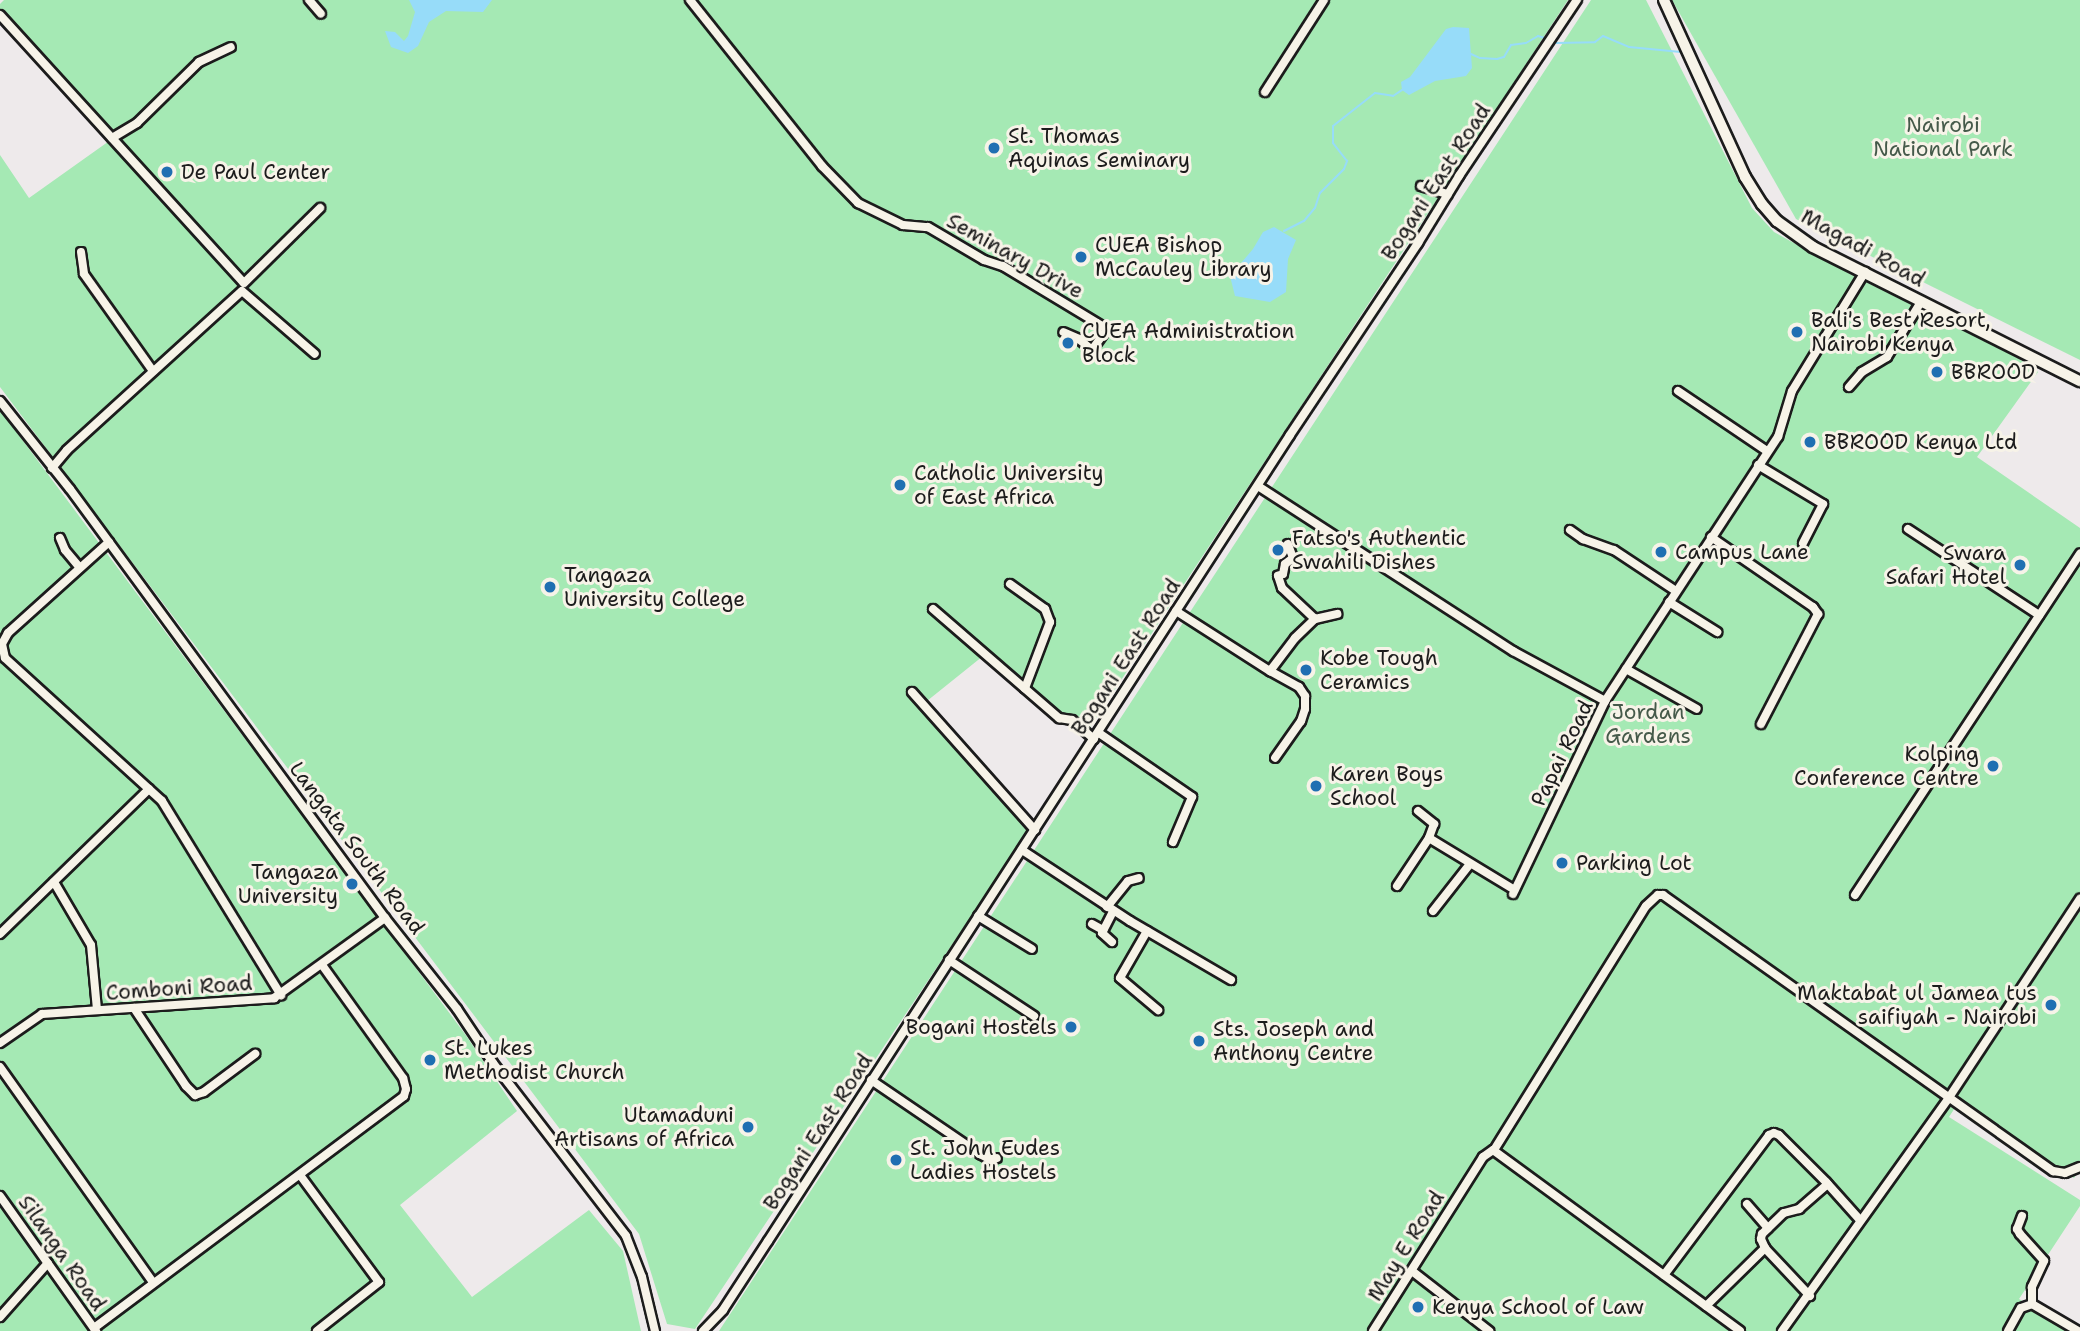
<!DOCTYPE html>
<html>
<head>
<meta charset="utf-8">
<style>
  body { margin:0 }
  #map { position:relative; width:2080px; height:1331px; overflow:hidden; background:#eeeaeb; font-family:"Shantell Sans",sans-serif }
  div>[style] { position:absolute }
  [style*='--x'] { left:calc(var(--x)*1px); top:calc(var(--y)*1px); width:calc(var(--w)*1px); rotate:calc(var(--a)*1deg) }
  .green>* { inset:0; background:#a5e9b4 }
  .water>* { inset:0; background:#97dcf9 }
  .stream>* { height:2px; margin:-1px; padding:0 1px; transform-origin:1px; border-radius:1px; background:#97dcf9 }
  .roads { filter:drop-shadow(2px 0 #1c1c1c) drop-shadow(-2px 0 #1c1c1c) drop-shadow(0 2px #1c1c1c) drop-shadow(0 -2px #1c1c1c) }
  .minor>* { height:8px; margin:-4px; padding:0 4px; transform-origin:4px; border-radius:4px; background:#f7f3e8 }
  .highway>* { height:10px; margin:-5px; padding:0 5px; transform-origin:5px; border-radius:5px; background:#f7f3e8 }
  .dots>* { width:19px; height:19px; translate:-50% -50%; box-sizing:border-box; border:4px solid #f7f3e8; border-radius:50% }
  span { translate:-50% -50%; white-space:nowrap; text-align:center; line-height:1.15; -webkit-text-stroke:6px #f7f3e8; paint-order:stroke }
  .park-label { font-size:21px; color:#455a4a }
  .poi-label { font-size:21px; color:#1c1c1c }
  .left { translate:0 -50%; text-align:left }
  .right { translate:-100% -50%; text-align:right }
  .street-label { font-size:21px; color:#1c1c1c }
</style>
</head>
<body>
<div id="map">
  <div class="green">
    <i style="clip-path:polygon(4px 0,1568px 0,1085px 735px,988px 652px,922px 705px,1028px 831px,695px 1329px,667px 1324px,639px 1234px,0 387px,0 155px,29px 198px,112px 139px,0 15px,0 4px)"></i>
    <i style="clip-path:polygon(1591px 0,1646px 0,1752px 208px,1774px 232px,1850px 274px,2012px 354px,2038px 372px,1977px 457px,2080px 528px,2080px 903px,2021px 999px,2080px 911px,2080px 1169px,2074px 1178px,1960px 1100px,1949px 1117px,2080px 1200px,2080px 1206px,2019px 1299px,2074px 1331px,719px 1331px)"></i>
    <i style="clip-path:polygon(1672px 0,2080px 0,2080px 360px,1796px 219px)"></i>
    <i style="clip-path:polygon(0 410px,465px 1034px,517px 1111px,400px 1205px,472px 1297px,589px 1210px,623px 1251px,641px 1331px,0 1331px)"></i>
  </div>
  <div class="water">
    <i style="clip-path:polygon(409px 0,492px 0,483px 12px,446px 11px,429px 22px,418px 46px,408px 53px,391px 47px,385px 31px,395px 32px,404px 41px,408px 36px,415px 12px)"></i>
    <i style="clip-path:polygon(1453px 27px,1469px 28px,1472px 68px,1466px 76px,1435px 81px,1409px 95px,1402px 90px,1401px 82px,1410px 77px,1446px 29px)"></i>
    <i style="clip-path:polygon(1274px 227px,1296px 240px,1288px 259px,1286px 292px,1270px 302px,1235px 296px,1230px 276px,1253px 249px,1263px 232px)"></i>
  </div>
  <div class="stream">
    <i style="--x:1556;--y:43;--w:39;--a:-1"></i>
    <i style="--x:1595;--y:42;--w:10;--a:-37"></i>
    <i style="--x:1603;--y:36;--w:28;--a:23"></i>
    <i style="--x:1629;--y:47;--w:52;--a:5.5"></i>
    <i style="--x:1471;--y:54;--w:10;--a:24"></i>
    <i style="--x:1480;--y:58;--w:17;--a:3"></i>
    <i style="--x:1497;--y:59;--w:7;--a:-16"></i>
    <i style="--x:1504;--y:57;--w:14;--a:-60"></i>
    <i style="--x:1511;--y:45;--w:15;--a:-8"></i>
    <i style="--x:1526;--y:43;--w:14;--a:-30"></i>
    <i style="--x:1538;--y:36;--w:7;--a:16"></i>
    <i style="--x:1284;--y:231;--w:22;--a:-27"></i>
    <i style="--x:1304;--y:221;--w:17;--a:-50"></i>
    <i style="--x:1315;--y:208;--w:16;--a:-72"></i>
    <i style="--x:1320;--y:193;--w:34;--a:-45"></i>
    <i style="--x:1344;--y:169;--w:9;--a:-69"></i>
    <i style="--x:1347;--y:161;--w:23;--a:-128"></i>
    <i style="--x:1333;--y:143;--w:17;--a:-90"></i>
    <i style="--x:1333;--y:126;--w:53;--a:-38.2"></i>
    <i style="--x:1375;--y:93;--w:18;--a:9"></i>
    <i style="--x:1393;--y:96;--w:11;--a:-34"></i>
  </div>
  <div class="roads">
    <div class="minor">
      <i style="--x:309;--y:0;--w:18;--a:49"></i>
      <i style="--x:690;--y:0;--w:212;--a:51.5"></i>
      <i style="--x:822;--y:166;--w:52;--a:45.8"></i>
      <i style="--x:858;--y:203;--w:50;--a:26.1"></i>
      <i style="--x:903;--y:225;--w:25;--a:5"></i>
      <i style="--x:928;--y:227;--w:65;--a:30.5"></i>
      <i style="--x:984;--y:260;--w:20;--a:18"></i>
      <i style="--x:1003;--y:266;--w:122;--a:31.2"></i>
      <i style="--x:1107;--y:329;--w:26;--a:126"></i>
      <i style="--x:1092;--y:350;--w:17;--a:-140"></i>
      <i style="--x:1079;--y:339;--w:17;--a:-156"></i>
      <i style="--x:0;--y:15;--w:362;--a:47.7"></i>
      <i style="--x:244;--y:283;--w:107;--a:-44.6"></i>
      <i style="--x:1265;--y:92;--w:109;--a:-57.3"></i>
      <i style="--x:112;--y:138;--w:29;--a:-31"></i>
      <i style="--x:137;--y:123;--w:87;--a:-44.5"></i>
      <i style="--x:199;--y:62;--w:35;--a:-25"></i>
      <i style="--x:1421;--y:186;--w:28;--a:17"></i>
      <i style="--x:81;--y:252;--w:22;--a:82"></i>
      <i style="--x:84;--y:274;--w:119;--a:54.6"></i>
      <i style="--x:1849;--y:387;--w:20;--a:-49"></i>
      <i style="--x:1862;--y:372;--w:29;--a:-31"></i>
      <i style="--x:1887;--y:357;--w:65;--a:-58.3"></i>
      <i style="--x:1678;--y:391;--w:107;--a:34"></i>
      <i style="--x:0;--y:401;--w:112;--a:51.5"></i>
      <i style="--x:70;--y:489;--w:532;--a:53.71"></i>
      <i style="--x:385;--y:918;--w:116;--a:51.6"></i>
      <i style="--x:457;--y:1009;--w:65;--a:56.3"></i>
      <i style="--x:493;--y:1063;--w:218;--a:52.4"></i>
      <i style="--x:626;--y:1236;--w:44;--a:68.7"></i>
      <i style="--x:642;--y:1277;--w:56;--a:76.5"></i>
      <i style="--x:1758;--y:465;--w:76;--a:31"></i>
      <i style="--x:1823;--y:504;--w:44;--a:117.1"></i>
      <i style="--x:52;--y:468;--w:23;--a:-50"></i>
      <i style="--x:67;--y:450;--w:236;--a:-42.3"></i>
      <i style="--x:242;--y:291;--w:96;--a:40.8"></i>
      <i style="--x:1258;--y:486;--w:304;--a:32.9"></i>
      <i style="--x:1513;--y:651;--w:105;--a:28.5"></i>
      <i style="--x:1908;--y:529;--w:157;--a:33.3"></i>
      <i style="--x:1570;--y:530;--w:16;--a:35"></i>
      <i style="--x:1583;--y:539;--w:33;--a:20"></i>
      <i style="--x:1614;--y:550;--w:74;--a:33.5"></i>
      <i style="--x:1711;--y:537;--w:124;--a:34.5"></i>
      <i style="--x:1813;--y:607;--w:9;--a:54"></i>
      <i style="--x:1818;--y:614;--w:124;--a:117.4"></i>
      <i style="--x:60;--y:538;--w:13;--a:67"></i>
      <i style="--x:65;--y:550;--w:23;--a:50"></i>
      <i style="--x:109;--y:542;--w:136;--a:138"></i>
      <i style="--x:8;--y:633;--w:13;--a:119"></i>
      <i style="--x:2;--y:644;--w:14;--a:78"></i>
      <i style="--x:5;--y:658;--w:212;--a:42.3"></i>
      <i style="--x:162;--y:801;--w:228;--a:58.5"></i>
      <i style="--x:1010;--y:584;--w:43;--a:35.5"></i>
      <i style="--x:1045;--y:609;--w:14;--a:69"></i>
      <i style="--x:1050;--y:622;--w:71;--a:110.7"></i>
      <i style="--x:1669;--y:602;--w:57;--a:32"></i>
      <i style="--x:933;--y:609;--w:167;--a:40.9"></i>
      <i style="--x:1059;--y:718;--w:13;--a:9"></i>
      <i style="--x:1072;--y:720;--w:29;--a:41"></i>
      <i style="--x:1176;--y:611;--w:112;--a:32.6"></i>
      <i style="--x:1270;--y:671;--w:41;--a:-52.9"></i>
      <i style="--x:1295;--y:638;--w:28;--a:-44"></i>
      <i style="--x:1315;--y:619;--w:45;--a:-136.8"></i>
      <i style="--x:1282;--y:588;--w:13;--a:-108"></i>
      <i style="--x:1278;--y:576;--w:5;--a:-22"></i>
      <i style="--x:1283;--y:574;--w:10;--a:-79"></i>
      <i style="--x:1285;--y:564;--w:10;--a:-37"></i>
      <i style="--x:1293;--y:558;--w:15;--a:-110"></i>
      <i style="--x:1315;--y:619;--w:23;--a:-13"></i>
      <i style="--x:1626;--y:669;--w:81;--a:29.4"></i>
      <i style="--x:1270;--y:671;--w:33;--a:29"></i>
      <i style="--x:1299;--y:687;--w:11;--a:56"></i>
      <i style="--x:1305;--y:696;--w:13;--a:90"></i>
      <i style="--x:1305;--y:709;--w:13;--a:108"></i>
      <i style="--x:1301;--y:721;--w:45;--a:125.1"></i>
      <i style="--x:912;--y:692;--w:185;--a:48.3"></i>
      <i style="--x:1099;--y:733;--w:113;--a:34.5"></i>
      <i style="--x:1192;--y:797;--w:49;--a:112.9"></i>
      <i style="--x:1418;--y:811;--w:21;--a:39"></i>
      <i style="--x:1434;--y:824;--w:15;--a:110"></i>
      <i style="--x:1022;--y:850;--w:129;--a:33.3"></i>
      <i style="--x:1130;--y:921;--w:117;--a:30.3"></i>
      <i style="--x:54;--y:882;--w:73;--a:59.6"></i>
      <i style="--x:91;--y:945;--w:65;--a:84.7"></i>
      <i style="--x:1397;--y:886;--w:58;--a:-56.3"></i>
      <i style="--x:1429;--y:838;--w:100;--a:31.2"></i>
      <i style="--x:1513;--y:894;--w:214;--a:-64.5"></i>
      <i style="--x:1605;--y:701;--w:316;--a:-56.8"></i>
      <i style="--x:1778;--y:437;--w:48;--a:-73.1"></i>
      <i style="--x:1792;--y:391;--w:140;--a:-58.5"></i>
      <i style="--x:1855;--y:895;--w:409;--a:-56.6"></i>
      <i style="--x:1107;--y:907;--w:33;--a:-51"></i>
      <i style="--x:1128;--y:881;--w:11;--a:-15"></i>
      <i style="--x:1433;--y:911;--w:60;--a:-51.8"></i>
      <i style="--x:978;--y:916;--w:63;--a:31.4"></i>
      <i style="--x:1092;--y:924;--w:13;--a:29"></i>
      <i style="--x:1147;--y:931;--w:54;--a:119.9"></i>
      <i style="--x:1120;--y:978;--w:50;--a:40.1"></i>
      <i style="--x:0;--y:934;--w:208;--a:-44.2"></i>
      <i style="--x:1112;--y:942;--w:13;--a:-138"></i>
      <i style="--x:1102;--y:933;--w:25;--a:-63"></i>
      <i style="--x:949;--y:960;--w:102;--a:33.4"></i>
      <i style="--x:134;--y:1008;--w:94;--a:56.3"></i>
      <i style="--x:186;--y:1086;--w:13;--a:45"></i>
      <i style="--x:195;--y:1095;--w:9;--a:-18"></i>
      <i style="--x:204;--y:1092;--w:64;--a:-36.7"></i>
      <i style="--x:0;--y:1043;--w:51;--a:-34.6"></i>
      <i style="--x:42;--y:1014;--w:233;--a:-3.9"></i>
      <i style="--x:274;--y:998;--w:137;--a:-35.8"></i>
      <i style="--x:0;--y:1067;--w:264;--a:54.6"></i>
      <i style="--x:871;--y:1080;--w:132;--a:34.2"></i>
      <i style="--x:980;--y:1154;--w:13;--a:29"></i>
      <i style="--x:991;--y:1160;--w:6;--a:-18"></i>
      <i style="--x:1494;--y:1150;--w:287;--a:-58.1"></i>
      <i style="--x:1646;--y:906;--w:16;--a:-43"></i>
      <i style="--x:1658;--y:895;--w:5;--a:0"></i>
      <i style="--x:1663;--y:895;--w:478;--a:35.3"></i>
      <i style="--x:2053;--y:1171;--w:12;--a:9"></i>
      <i style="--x:2065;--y:1173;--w:16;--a:-22"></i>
      <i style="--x:300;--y:1175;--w:133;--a:53.6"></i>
      <i style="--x:379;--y:1282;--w:79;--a:141.7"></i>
      <i style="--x:0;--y:1196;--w:166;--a:54.6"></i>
      <i style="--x:1747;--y:1204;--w:32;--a:49"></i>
      <i style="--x:2022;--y:1216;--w:14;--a:111"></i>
      <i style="--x:2017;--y:1229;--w:6;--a:59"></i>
      <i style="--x:2020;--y:1234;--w:36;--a:48"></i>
      <i style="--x:2044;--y:1261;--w:29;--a:115"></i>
      <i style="--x:2032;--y:1287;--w:17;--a:90"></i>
      <i style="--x:1412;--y:1271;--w:98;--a:37.9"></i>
      <i style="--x:1664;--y:1275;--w:175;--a:-53.1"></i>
      <i style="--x:1769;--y:1135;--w:5;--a:-22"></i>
      <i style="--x:1774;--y:1133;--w:5;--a:22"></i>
      <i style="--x:1779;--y:1135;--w:66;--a:45"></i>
      <i style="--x:1826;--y:1182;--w:51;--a:48.2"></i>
      <i style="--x:1810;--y:1296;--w:66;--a:-133.2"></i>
      <i style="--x:1765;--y:1248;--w:10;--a:-114"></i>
      <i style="--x:1761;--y:1239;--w:5;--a:-79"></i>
      <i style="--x:1762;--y:1234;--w:30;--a:-44"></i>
      <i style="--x:1784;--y:1213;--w:16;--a:-15"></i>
      <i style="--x:1799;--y:1209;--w:38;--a:-41"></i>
      <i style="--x:2032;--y:1304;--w:53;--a:30.4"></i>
      <i style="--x:1706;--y:1306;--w:83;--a:-44.5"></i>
      <i style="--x:0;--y:1317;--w:72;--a:-48.4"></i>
      <i style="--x:94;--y:1328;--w:387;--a:-36.8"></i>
      <i style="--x:404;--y:1096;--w:7;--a:-74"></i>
      <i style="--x:406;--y:1089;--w:11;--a:-105"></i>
      <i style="--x:403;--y:1078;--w:139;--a:-125.6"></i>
      <i style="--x:703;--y:1331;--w:29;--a:-46"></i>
      <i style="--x:723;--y:1310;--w:82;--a:-56.9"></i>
      <i style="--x:768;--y:1241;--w:960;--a:-57.07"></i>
      <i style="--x:1290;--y:435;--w:231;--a:-56.3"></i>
      <i style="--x:1418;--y:243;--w:79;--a:-58.5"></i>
      <i style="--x:1459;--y:176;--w:212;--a:-56.2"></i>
      <i style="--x:1373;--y:1331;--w:206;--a:-57.7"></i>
      <i style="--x:1483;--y:1157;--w:12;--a:-35"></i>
      <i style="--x:1493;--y:1150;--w:306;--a:36.2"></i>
      <i style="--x:1782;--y:1331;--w:285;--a:-54.4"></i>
      <i style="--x:1948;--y:1099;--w:240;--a:-56.6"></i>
      <i style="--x:2008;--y:1331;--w:26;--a:-61"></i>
      <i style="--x:2021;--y:1308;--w:12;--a:-20"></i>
    </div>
    <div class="highway">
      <i style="--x:1664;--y:0;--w:195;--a:65.4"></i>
      <i style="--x:1745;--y:177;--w:32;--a:58"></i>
      <i style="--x:1762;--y:204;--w:23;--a:49"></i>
      <i style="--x:1777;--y:221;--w:44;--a:35.8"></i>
      <i style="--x:1813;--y:247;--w:299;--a:26.7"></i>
    </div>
  </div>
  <div class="dots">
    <i style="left:994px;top:148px;background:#1f6fb2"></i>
    <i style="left:167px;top:172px;background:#1f6fb2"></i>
    <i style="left:1081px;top:257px;background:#1f6fb2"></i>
    <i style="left:1797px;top:332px;background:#1f6fb2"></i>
    <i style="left:1068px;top:343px;background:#1f6fb2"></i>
    <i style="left:1937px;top:372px;background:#1f6fb2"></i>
    <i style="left:1810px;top:442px;background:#1f6fb2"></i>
    <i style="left:900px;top:485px;background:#1f6fb2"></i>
    <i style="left:1278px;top:550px;background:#1f6fb2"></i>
    <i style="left:1661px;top:552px;background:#1f6fb2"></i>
    <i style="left:2020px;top:565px;background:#1f6fb2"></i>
    <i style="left:550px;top:587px;background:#1f6fb2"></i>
    <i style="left:1306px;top:670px;background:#1f6fb2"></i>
    <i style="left:1993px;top:766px;background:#1f6fb2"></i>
    <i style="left:1316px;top:786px;background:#1f6fb2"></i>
    <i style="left:1562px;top:863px;background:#1f6fb2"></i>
    <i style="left:352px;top:884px;background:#1f6fb2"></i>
    <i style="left:2051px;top:1005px;background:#1f6fb2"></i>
    <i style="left:1071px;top:1027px;background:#1f6fb2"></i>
    <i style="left:1199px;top:1041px;background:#1f6fb2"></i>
    <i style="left:430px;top:1060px;background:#1f6fb2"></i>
    <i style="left:748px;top:1127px;background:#1f6fb2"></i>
    <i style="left:896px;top:1160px;background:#1f6fb2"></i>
    <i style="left:1418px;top:1307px;background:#1f6fb2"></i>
  </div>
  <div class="park-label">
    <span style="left:1943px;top:137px">Nairobi<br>National Park</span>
    <span style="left:1648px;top:724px">Jordan<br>Gardens</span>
  </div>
  <div class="poi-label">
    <span class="left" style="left:1008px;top:148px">St. Thomas<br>Aquinas Seminary</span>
    <span class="left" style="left:181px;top:172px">De Paul Center</span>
    <span class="left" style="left:1095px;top:257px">CUEA Bishop<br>McCauley Library</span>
    <span class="left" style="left:1811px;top:332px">Bali's Best Resort,<br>Nairobi Kenya</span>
    <span class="left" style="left:1082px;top:343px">CUEA Administration<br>Block</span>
    <span class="left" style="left:1951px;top:372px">BBROOD</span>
    <span class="left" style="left:1824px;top:442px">BBROOD Kenya Ltd</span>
    <span class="left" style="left:914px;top:485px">Catholic University<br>of East Africa</span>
    <span class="left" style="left:1292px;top:550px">Fatso's Authentic<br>Swahili Dishes</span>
    <span class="left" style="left:1675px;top:552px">Campus Lane</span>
    <span class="right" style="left:2006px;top:565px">Swara<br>Safari Hotel</span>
    <span class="left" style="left:564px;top:587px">Tangaza<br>University College</span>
    <span class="left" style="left:1320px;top:670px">Kobe Tough<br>Ceramics</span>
    <span class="right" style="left:1979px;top:766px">Kolping<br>Conference Centre</span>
    <span class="left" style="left:1330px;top:786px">Karen Boys<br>School</span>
    <span class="left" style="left:1576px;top:863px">Parking Lot</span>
    <span class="right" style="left:338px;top:884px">Tangaza<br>University</span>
    <span class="right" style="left:2037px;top:1005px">Maktabat ul Jamea tus<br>saifiyah - Nairobi</span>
    <span class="right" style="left:1057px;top:1027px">Bogani Hostels</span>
    <span class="left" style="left:1213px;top:1041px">Sts. Joseph and<br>Anthony Centre</span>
    <span class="left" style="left:444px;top:1060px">St. Lukes<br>Methodist Church</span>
    <span class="right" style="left:734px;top:1127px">Utamaduni<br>Artisans of Africa</span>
    <span class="left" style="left:910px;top:1160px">St. John Eudes<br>Ladies Hostels</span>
    <span class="left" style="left:1432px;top:1307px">Kenya School of Law</span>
  </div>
  <div class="street-label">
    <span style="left:1436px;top:182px;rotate:-57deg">Bogani East Road</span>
    <span style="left:1863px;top:248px;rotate:29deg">Magadi Road</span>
    <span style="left:1015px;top:256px;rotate:29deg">Seminary Drive</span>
    <span style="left:1126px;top:657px;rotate:-57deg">Bogani East Road</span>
    <span style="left:1562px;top:753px;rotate:-64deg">Papai Road</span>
    <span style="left:357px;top:848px;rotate:53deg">Langata South Road</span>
    <span style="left:179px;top:988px;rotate:-4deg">Comboni Road</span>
    <span style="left:818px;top:1132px;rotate:-57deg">Bogani East Road</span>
    <span style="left:1406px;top:1246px;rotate:-58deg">May E Road</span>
    <span style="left:62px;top:1253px;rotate:55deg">Silanga Road</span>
  </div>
</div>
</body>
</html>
